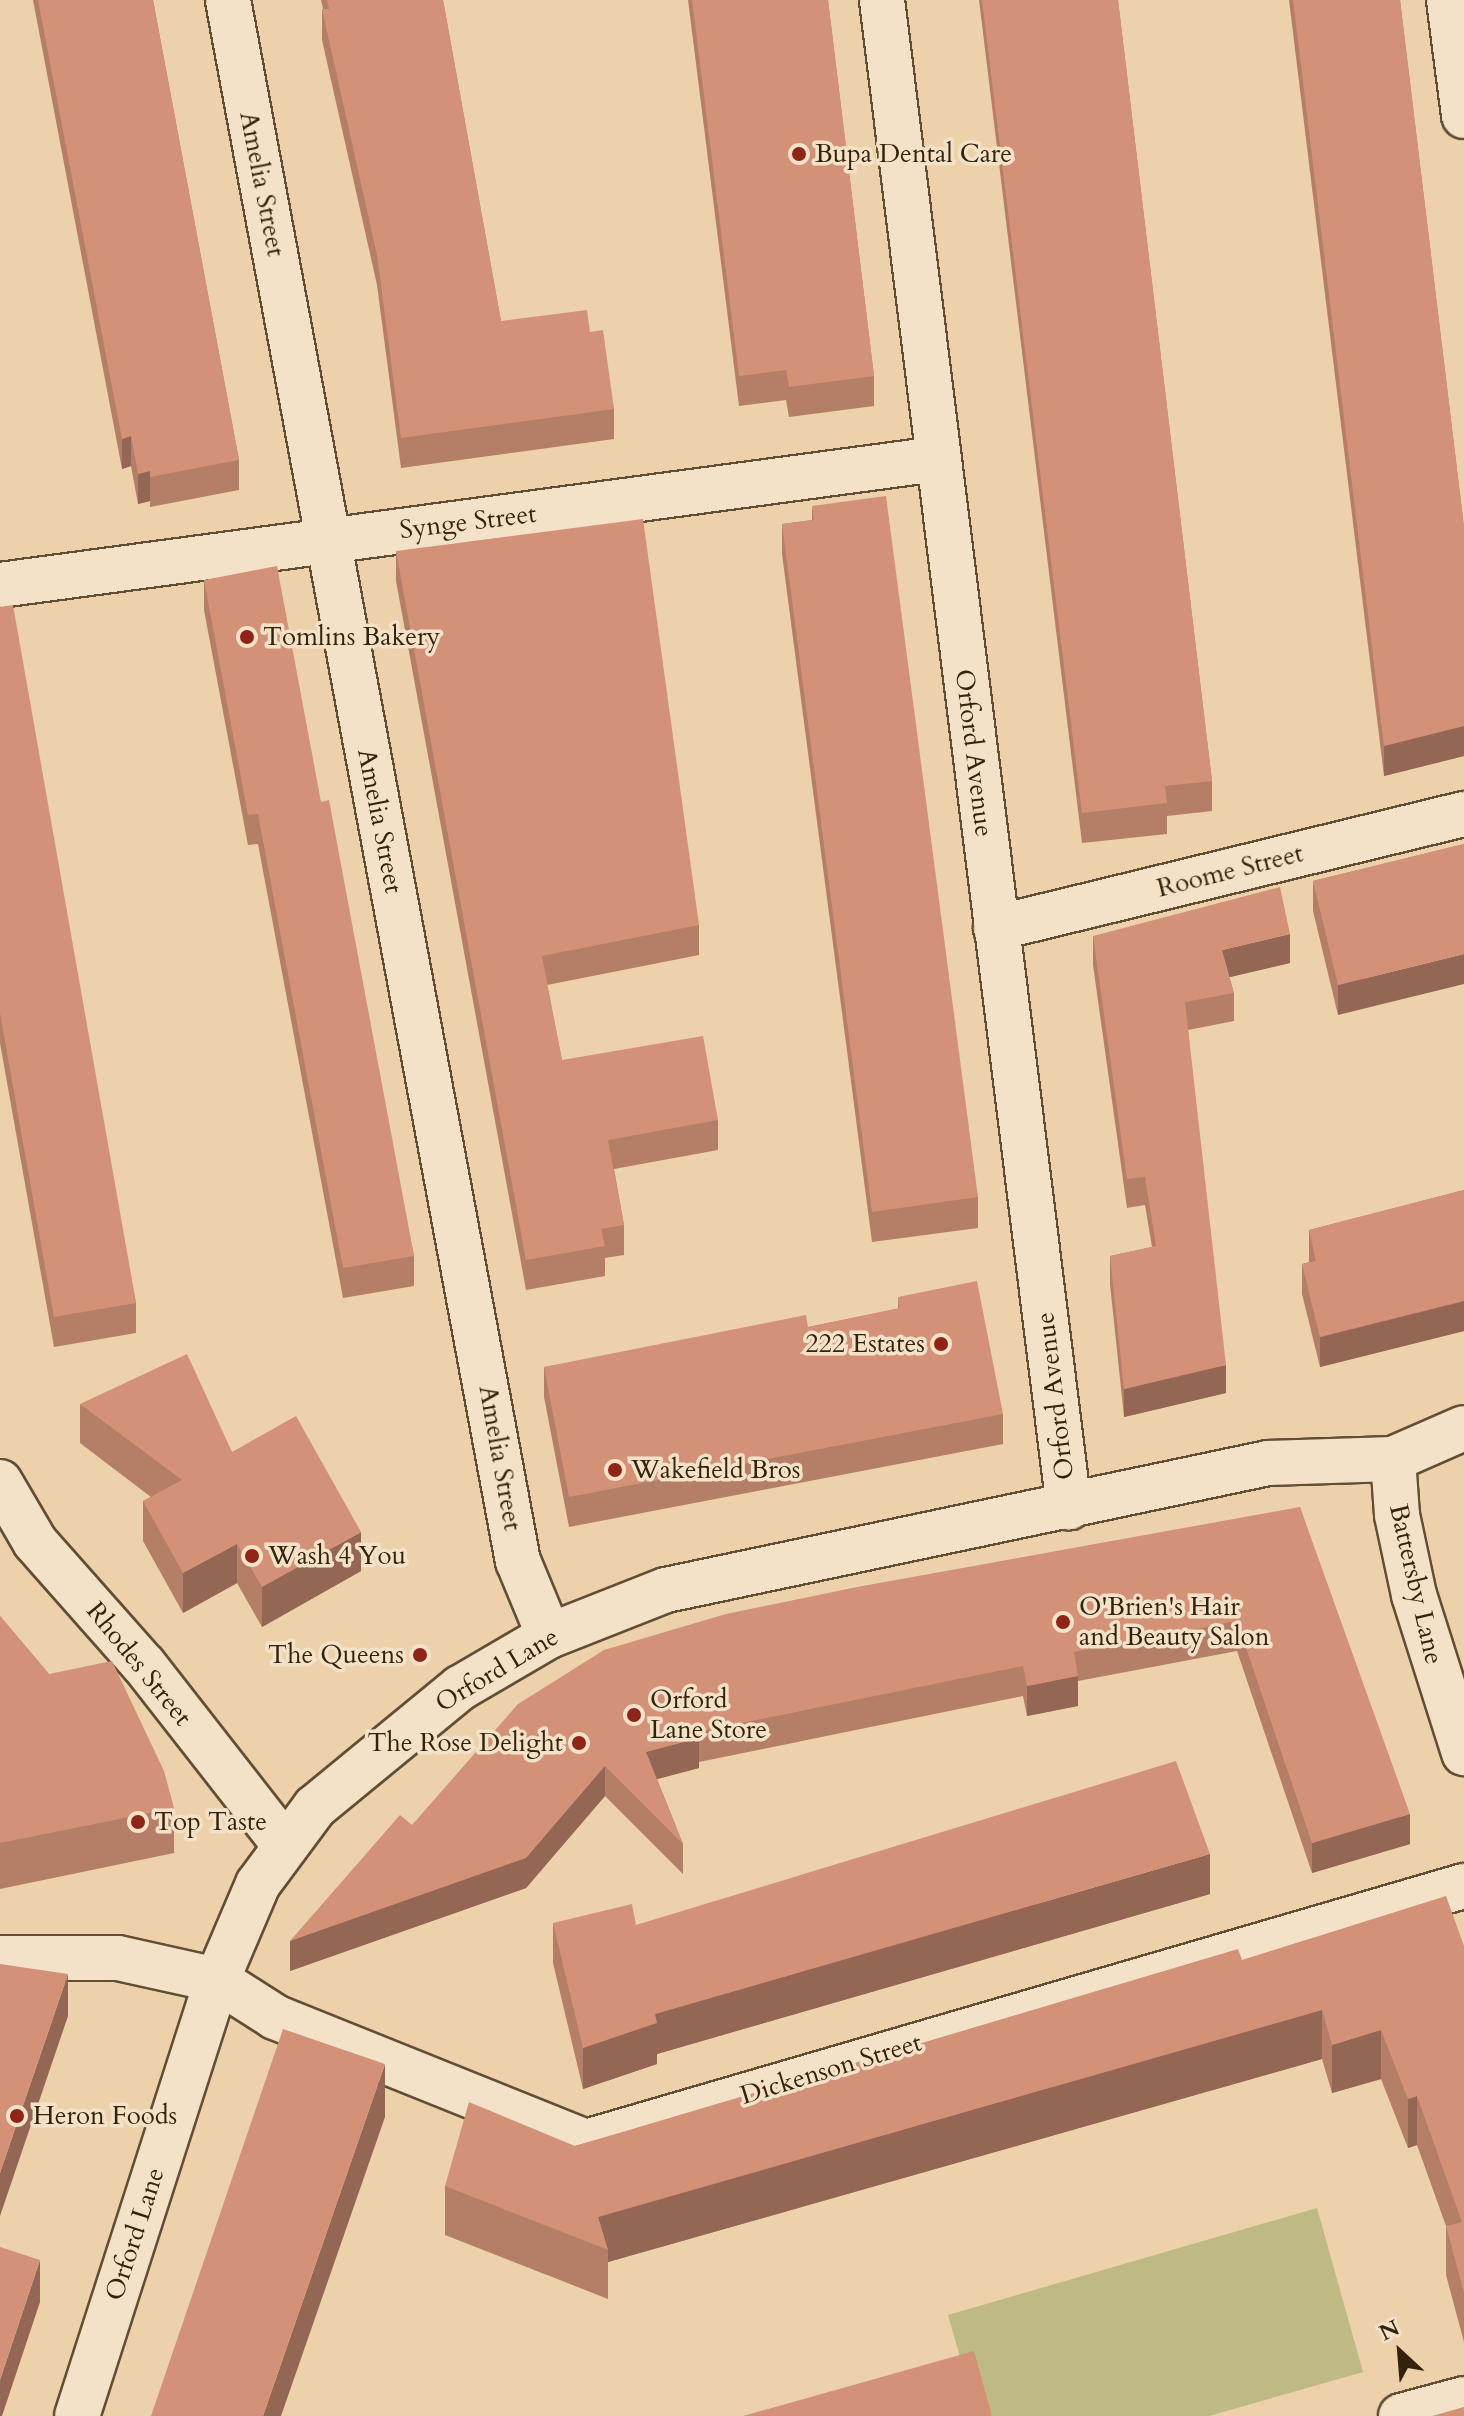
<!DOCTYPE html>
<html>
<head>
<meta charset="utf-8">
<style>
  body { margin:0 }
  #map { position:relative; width:1464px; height:2416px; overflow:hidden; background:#ecd1ab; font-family:Cardo,serif }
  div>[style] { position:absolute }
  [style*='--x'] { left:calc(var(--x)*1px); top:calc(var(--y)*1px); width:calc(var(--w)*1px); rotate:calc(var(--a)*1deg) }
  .green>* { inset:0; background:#bfb984 }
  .roads { filter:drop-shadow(2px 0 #614e34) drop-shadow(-2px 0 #614e34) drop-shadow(0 2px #614e34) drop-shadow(0 -2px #614e34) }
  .street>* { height:44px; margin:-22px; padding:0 22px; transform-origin:22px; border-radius:22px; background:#f3e1c8 }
  .secondary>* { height:44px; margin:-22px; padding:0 22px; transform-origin:22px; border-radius:22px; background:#f3e1c8 }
  .wall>* { inset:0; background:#b57e67 }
  .shaded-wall>* { inset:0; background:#946654 }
  .building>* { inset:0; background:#d39278 }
  .dots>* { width:22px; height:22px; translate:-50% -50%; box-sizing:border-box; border:4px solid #f3e1c8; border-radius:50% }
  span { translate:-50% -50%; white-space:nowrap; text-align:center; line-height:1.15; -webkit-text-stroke:7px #f3e1c8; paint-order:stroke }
  .poi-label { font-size:26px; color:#33220c }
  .left { translate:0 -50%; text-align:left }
  .right { translate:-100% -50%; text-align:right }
  .street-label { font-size:26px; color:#33220c }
  .north { position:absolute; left:1360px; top:2312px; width:80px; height:80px; -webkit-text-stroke:6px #f3e1c8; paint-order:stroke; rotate:334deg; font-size:22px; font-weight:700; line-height:32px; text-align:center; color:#33220c }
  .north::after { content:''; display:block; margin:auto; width:28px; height:36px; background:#33220c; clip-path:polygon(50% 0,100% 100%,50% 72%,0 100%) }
</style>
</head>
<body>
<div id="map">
  <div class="green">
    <i style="clip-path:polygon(1317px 2208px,1363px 2372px,1209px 2416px,977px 2416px,948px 2315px)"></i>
  </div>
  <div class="roads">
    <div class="street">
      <i style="--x:228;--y:0;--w:1588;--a:79.48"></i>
      <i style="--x:518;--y:1561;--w:81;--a:67.5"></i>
      <i style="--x:1449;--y:0;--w:117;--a:82.6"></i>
      <i style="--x:0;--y:585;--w:945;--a:-7.66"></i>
      <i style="--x:996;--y:928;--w:482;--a:-13.7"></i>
      <i style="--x:0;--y:1482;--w:69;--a:59.7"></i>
      <i style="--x:35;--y:1542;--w:164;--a:48.5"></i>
      <i style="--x:144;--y:1665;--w:227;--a:52"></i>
      <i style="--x:217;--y:1980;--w:69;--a:32.5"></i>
      <i style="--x:275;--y:2017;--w:335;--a:21.9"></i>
      <i style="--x:586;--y:2142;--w:915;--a:-16.26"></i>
      <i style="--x:1401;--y:2416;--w:65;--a:-15.1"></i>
    </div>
    <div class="secondary">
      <i style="--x:882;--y:0;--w:1519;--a:82.93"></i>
      <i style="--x:1393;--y:1459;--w:56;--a:85.9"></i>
      <i style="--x:1397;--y:1515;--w:82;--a:78"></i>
      <i style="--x:1414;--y:1595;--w:166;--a:72.4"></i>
      <i style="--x:0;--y:1958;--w:118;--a:0"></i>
      <i style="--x:118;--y:1958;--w:101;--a:12.5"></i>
      <i style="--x:77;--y:2416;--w:458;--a:-72.2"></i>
      <i style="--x:217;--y:1980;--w:104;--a:-66.9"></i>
      <i style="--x:258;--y:1884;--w:96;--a:-53.5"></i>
      <i style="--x:315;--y:1807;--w:188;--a:-39.4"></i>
      <i style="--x:460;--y:1688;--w:103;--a:-30.3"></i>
      <i style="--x:549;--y:1636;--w:126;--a:-21.5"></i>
      <i style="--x:666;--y:1590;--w:615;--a:-11.91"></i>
      <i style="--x:1268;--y:1463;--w:125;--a:-1.8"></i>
      <i style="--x:1393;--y:1459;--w:77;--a:-23.6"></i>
    </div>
  </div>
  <div class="wall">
    <i style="clip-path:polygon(33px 0,153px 0,239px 460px,239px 490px,150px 507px,150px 501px,138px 504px,131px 466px,122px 469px)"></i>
    <i style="clip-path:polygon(321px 0,443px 0,501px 321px,590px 332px,614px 409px,614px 439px,401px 468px,377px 285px,322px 40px,322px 9px,323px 9px)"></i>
    <i style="clip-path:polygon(688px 0,828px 0,874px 376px,874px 406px,789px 417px,786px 400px,739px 406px)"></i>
    <i style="clip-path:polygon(979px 0,1118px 0,1212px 781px,1212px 811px,1167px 816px,1167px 834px,1082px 843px)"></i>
    <i style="clip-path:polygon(1289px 0,1400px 0,1464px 527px,1464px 756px,1384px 776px)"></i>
    <i style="clip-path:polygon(812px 506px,978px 1197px,978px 1228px,872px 1242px,782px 554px,782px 524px,812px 520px)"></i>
    <i style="clip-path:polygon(396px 551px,699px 925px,699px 955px,547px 985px,562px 1060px,718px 1120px,718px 1150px,614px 1169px,624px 1225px,624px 1255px,605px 1258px,605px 1276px,526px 1290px,396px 581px)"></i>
    <i style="clip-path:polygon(204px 580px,321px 802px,414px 1256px,414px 1286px,343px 1298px,258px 844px,248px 845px,204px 610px)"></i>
    <i style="clip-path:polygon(0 607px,136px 1303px,136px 1333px,54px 1347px,0 1043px)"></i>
    <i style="clip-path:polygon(1464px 844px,1338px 1015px,1313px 911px,1313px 881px)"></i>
    <i style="clip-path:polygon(1093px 936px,1290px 963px,1229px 977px,1234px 993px,1234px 1021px,1188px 1030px,1226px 1393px,1124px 1417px,1110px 1284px,1110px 1256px,1152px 1247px,1145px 1205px,1127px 1208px,1093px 965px)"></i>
    <i style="clip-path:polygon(1464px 1190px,1464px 1331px,1320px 1367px,1302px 1294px,1302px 1264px,1309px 1262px,1309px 1230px)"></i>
    <i style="clip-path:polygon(898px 1297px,1003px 1414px,1003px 1444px,569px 1527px,544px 1397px,544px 1367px,808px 1327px,898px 1309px)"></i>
    <i style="clip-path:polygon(80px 1404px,232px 1452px,361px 1571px,262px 1627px,237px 1583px,183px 1613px,143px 1541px,143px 1501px,151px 1497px,80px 1443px)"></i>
    <i style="clip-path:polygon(1300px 1507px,1410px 1844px,1312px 1873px,1237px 1651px,1078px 1681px,1078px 1706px,1027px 1716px,1023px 1696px,699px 1762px,699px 1768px,657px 1779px,683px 1844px,683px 1874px,605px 1796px,526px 1888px,290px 1971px,412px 1825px)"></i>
    <i style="clip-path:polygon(0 1616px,49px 1674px,174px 1808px,174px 1853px,0 1889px)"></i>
    <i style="clip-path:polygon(1210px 1894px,657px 2054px,657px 2064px,583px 2089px,553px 1963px,553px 1923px,636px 1925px)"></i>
    <i style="clip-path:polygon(1464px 1946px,1464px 2342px,1446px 2275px,1446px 2226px,1417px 2145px,1408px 2148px,1381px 2079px,1332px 2093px,1322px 2059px,608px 2262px,608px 2299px,445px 2235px,445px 2186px,575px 2146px,1242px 1960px)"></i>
  </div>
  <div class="shaded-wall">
    <i style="clip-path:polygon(131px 436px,131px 466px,122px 469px,122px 439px)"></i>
    <i style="clip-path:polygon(150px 471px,150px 501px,138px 504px,138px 474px)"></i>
    <i style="clip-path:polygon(1464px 726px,1464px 756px,1384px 776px,1384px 746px)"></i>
    <i style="clip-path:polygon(1290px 934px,1290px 963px,1222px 979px,1222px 950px)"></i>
    <i style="clip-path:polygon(1464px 954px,1464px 984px,1338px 1015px,1338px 985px)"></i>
    <i style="clip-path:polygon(1464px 1301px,1464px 1331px,1320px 1367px,1320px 1337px)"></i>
    <i style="clip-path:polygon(1226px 1365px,1226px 1393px,1124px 1417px,1124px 1389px)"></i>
    <i style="clip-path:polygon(361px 1532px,361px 1571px,262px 1627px,262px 1587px)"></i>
    <i style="clip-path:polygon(237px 1544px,237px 1583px,183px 1613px,183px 1573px)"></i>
    <i style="clip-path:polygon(1078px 1676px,1078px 1706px,1027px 1716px,1027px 1686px)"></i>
    <i style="clip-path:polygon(699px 1738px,699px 1768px,646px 1782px,646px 1752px)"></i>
    <i style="clip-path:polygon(605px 1766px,605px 1796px,526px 1888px,290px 1971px,290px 1941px)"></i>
    <i style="clip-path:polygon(1410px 1814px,1410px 1844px,1312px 1873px,1312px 1843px)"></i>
    <i style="clip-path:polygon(1210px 1854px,1210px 1894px,657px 2054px,657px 2064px,583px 2089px,583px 2048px,655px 2014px)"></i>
    <i style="clip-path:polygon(68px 1974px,68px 2016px,0 2216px,0 2173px)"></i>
    <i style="clip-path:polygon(1322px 2010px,1322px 2059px,608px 2262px,608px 2250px,598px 2217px)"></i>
    <i style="clip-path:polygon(1381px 2030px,1381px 2079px,1332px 2093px,1332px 2045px)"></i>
    <i style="clip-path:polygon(385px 2064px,385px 2117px,281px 2416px,263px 2416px)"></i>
    <i style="clip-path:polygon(1417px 2096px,1417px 2145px,1408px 2148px,1408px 2099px)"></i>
    <i style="clip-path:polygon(40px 2260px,40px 2302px,2px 2416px,0 2416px,0 2380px)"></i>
  </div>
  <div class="building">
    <i style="clip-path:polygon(38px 0,153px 0,239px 460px,150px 477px,150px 471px,138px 474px,131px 436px,122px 439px)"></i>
    <i style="clip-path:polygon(327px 0,443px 0,501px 321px,587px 310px,590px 332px,603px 330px,614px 409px,401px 438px,377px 255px,322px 9px,329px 9px)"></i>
    <i style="clip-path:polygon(692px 0,828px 0,874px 376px,789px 387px,786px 370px,739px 376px)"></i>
    <i style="clip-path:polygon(982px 0,1118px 0,1212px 781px,1165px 786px,1167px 803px,1082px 813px)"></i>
    <i style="clip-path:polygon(1293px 0,1400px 0,1464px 527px,1464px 726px,1384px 746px)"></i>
    <i style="clip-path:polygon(886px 496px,978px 1197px,872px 1212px,782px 524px,814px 520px,812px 506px)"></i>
    <i style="clip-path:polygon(643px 519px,699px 925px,542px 956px,562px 1060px,703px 1036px,718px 1120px,608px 1140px,624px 1225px,601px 1229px,605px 1246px,526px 1260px,396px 551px)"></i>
    <i style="clip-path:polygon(277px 566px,321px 802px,329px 800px,414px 1256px,343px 1268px,258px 814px,248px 815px,204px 580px)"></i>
    <i style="clip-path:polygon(13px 605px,136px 1303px,54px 1317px,0 1013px,0 607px)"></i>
    <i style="clip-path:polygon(1464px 844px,1464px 954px,1338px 985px,1313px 881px)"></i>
    <i style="clip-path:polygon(1280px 887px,1290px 934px,1222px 950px,1234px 993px,1185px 1002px,1226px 1365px,1124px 1389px,1110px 1256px,1156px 1246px,1145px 1177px,1127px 1179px,1093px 936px)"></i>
    <i style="clip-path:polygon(1464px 1190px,1464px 1301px,1320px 1337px,1302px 1264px,1316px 1261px,1309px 1230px)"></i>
    <i style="clip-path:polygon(977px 1281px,1003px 1414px,569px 1497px,544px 1367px,806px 1315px,808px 1327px,899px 1308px,898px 1297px)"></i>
    <i style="clip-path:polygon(187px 1354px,232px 1452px,296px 1416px,361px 1532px,262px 1587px,237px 1544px,183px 1573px,143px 1501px,182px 1480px,80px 1404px)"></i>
    <i style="clip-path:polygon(1300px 1507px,1410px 1814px,1312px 1843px,1237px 1621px,1074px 1652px,1078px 1676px,1027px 1686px,1023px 1666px,697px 1732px,699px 1738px,646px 1752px,683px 1844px,605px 1766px,526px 1858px,290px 1941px,400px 1815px,412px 1825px,518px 1704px,604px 1650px,726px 1614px,857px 1587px)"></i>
    <i style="clip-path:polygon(0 1616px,49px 1674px,112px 1661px,164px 1771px,174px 1808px,0 1843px)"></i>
    <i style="clip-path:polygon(1176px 1761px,1210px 1854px,655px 2014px,657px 2023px,583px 2048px,553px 1923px,632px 1904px,636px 1925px)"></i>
    <i style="clip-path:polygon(1446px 1896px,1464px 1946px,1464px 2293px,1446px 2226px,1462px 2222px,1417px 2096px,1408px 2099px,1381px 2030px,1332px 2045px,1322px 2010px,598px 2217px,608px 2250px,445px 2186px,469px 2102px,575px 2146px,1238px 1949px,1242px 1960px)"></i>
    <i style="clip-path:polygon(0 1964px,68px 1974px,0 2173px)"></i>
    <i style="clip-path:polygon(283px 2029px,385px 2064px,263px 2416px,151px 2416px)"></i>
    <i style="clip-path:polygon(0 2247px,40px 2260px,0 2380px)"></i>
    <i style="clip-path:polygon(974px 2351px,992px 2416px,743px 2416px)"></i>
    <i style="clip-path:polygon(1464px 2407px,1464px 2416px,1432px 2416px)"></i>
  </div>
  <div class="dots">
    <i style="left:799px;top:154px;background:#8f2418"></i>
    <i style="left:247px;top:637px;background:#8f2418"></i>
    <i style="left:941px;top:1344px;background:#8f2418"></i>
    <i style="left:615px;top:1470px;background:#8f2418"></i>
    <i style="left:252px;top:1556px;background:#8f2418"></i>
    <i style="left:1063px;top:1622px;background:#8f2418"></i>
    <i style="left:420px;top:1655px;background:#8f2418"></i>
    <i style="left:634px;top:1715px;background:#8f2418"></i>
    <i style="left:579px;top:1743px;background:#8f2418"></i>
    <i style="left:138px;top:1822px;background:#8f2418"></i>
    <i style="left:17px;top:2116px;background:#8f2418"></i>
  </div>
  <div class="poi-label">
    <span class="left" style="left:815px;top:154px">Bupa Dental Care</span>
    <span class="left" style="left:263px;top:637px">Tomlins Bakery</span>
    <span class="right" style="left:925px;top:1344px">222 Estates</span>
    <span class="left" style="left:631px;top:1470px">Wakefield Bros</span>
    <span class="left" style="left:268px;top:1556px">Wash 4 You</span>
    <span class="left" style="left:1079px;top:1622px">O'Brien's Hair<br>and Beauty Salon</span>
    <span class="right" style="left:404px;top:1655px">The Queens</span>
    <span class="left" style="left:650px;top:1715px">Orford<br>Lane Store</span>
    <span class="right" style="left:563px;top:1743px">The Rose Delight</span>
    <span class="left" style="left:154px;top:1822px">Top Taste</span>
    <span class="left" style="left:33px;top:2116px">Heron Foods</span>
  </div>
  <div class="street-label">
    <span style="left:262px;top:184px;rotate:79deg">Amelia Street</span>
    <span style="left:468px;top:522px;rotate:-7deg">Synge Street</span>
    <span style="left:974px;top:753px;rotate:83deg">Orford Avenue</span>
    <span style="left:380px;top:821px;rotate:79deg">Amelia Street</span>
    <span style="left:1230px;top:871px;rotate:-14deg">Roome Street</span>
    <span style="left:1055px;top:1396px;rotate:-97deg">Orford Avenue</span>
    <span style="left:500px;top:1458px;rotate:80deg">Amelia Street</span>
    <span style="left:1416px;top:1584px;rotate:77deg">Battersby Lane</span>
    <span style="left:139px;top:1664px;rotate:51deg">Rhodes Street</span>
    <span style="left:497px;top:1670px;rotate:-31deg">Orford Lane</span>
    <span style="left:831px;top:2069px;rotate:-17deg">Dickenson Street</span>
    <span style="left:135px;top:2234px;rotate:-72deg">Orford Lane</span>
  </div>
  <div class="north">N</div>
</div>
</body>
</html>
